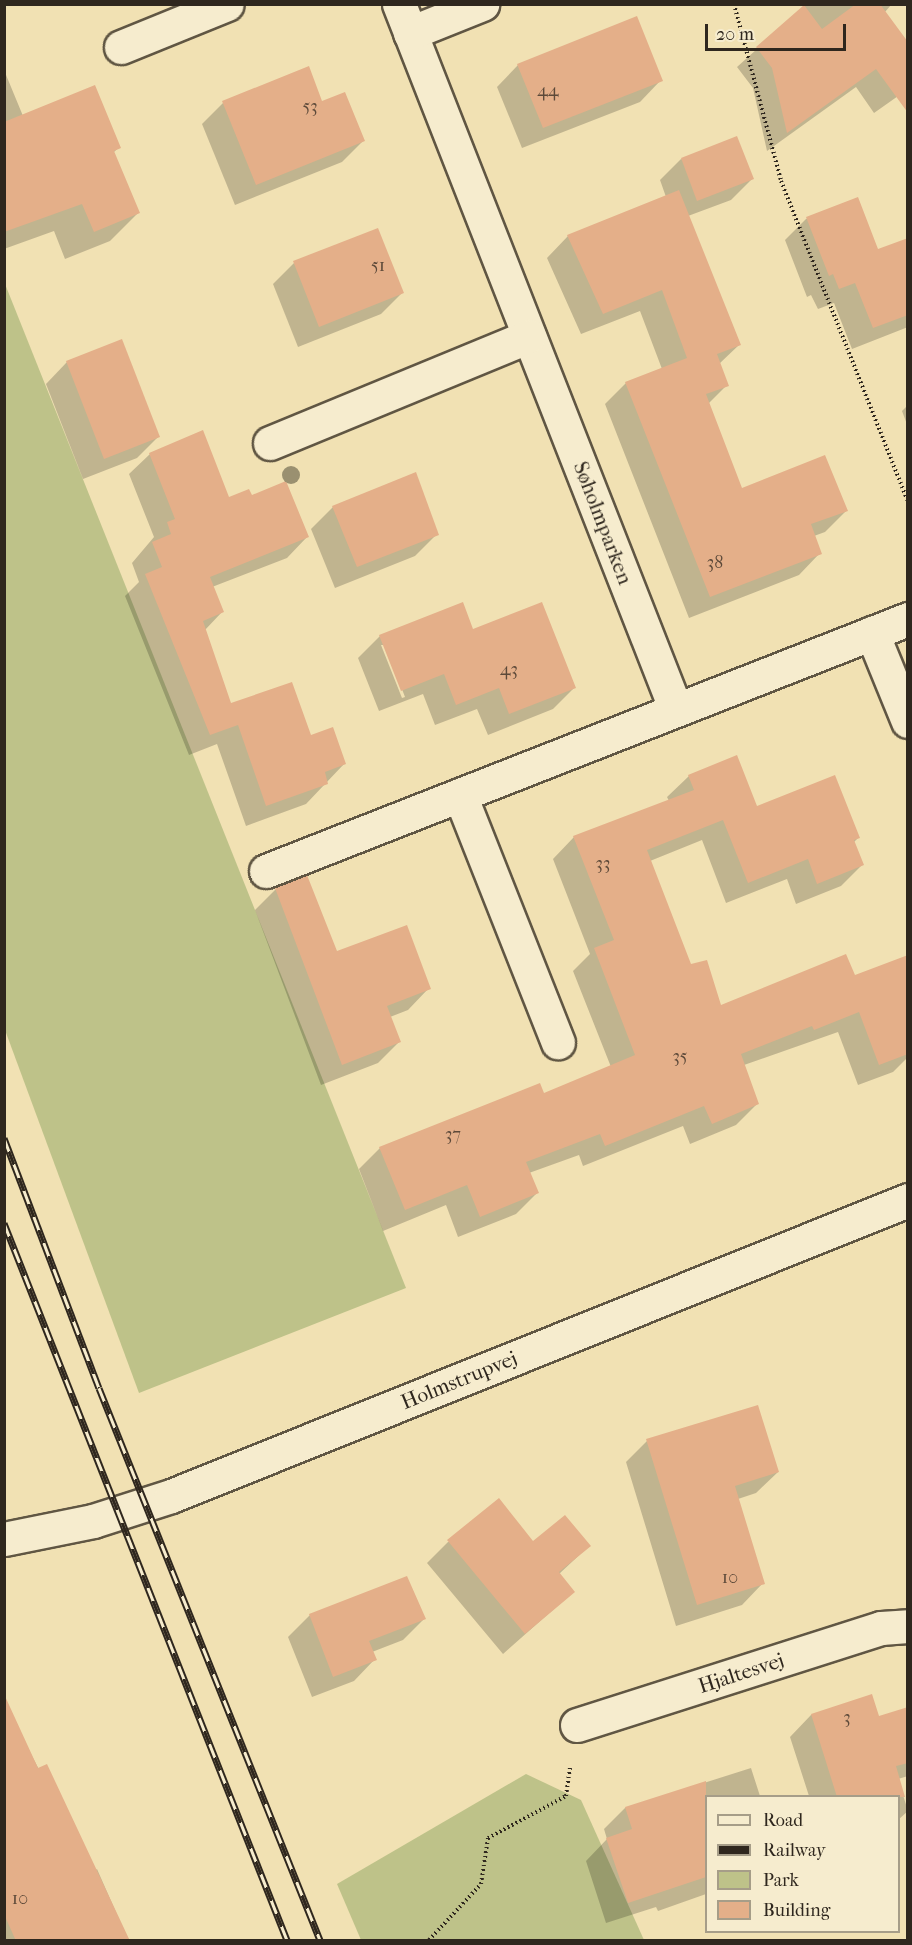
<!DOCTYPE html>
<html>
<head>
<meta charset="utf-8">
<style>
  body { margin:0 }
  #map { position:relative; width:912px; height:1945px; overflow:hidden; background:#f1e1b3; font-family:"IM FELL French Canon",serif }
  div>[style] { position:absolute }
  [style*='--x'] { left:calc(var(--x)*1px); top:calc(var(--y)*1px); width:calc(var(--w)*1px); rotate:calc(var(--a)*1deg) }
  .green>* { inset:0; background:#bec289 }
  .shadow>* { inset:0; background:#0003 }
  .building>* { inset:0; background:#e4af89 }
  .path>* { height:4px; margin-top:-2px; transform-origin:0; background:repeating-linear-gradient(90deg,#2f271e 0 1.5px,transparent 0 4.5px) }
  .roads { filter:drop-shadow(2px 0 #605643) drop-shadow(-2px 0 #605643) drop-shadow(0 2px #605643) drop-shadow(0 -2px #605643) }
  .minor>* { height:33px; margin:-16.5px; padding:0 16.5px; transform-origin:16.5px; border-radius:16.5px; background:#f6ecce }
  .tertiary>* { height:33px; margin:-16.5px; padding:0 16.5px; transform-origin:16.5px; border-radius:16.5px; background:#f6ecce }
  .rail>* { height:7px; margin-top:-3.5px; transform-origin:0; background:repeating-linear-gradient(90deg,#f6ecce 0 14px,#2f271e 0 28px); box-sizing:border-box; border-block:2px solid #2f271e }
  .trees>* { width:18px; height:18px; margin:-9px; border-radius:50%; background:#9a9070 }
  span { translate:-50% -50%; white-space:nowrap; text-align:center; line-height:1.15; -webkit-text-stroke:6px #f6ecce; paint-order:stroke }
  .number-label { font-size:18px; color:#5c4939 }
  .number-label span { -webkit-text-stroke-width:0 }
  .street-label { font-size:21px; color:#2f271e }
  .frame { position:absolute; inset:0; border:6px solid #2f271e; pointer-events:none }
  .legend { position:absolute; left:705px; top:1795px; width:195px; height:138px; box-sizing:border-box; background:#f6ecce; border:2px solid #a69d88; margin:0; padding:8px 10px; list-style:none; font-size:18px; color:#2f271e }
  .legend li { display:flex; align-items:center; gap:12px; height:30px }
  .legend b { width:30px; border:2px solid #a69d88 }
  .scale { position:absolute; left:705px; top:24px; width:141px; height:27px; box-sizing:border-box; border:3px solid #2f271e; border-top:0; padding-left:8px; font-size:18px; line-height:21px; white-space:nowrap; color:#2f271e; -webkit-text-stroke:4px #f6ecce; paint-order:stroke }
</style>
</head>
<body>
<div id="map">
  <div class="green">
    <i style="clip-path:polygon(5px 284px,406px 1288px,139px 1393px,5px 1030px)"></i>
    <i style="clip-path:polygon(526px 1774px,581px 1800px,644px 1940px,361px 1940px,337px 1884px)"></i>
  </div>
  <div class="shadow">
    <i style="clip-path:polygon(807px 4px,892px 4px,884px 13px,908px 89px,874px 113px,856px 87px,767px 151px,753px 88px,737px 67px)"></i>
    <i style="clip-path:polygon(518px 65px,661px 80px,640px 102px,522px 148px,497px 87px)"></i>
    <i style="clip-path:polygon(4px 70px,23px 116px,119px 147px,113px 153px,138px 213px,110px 241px,65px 259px,54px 231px,4px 249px)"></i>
    <i style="clip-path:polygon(223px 103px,322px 103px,363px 141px,342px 162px,235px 205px,202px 124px)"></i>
    <i style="clip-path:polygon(681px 159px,752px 179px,731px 200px,688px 216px,740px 344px,719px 364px,727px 385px,708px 404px,741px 490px,846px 511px,825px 532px,814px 536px,820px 553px,799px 575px,689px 618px,605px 404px,626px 383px,662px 369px,640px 311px,581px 334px,547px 258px,568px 236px,666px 197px,660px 180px)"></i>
    <i style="clip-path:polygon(857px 199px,878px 251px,908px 240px,908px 327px,852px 349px,834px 303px,818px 309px,811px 295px,807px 297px,785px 240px,806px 219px)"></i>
    <i style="clip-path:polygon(294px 263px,402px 293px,381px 314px,298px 347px,273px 284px)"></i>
    <i style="clip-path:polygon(67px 362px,158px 437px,137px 458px,83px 479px,46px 384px)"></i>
    <i style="clip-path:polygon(908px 405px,908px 427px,902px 411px)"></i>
    <i style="clip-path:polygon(150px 454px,228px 499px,251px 497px,307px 537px,287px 558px,212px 587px,222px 612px,205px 630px,230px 705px,310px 737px,344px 764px,306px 804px,246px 826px,217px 744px,189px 755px,125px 596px,139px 582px,132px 563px,154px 537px,129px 474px)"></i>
    <i style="clip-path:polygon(333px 507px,437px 534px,415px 556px,335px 588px,311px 529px)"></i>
    <i style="clip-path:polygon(evenodd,472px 631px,574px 688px,553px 709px,488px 735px,477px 709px,435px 725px,423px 694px,379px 711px,358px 658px,380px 636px,472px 631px,381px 645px,385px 645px,405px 697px,402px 698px,381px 645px)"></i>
    <i style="clip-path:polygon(689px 776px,756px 808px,858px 838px,853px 843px,862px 865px,841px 886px,796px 904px,787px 879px,726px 903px,702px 840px,650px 861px,690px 966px,720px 1007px,854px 977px,908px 956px,908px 1057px,893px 1072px,858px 1085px,838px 1032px,744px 1065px,757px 1104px,736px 1125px,690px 1144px,683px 1126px,583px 1166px,579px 1155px,529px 1173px,537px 1193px,516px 1214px,458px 1237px,446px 1205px,383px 1231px,359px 1169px,380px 1148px,543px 1095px,611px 1067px,573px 971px,590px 954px,553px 859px,574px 837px,669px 801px,667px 797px)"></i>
    <i style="clip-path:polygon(276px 889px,336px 953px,429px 988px,408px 1010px,390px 1017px,399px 1042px,378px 1063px,321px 1085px,255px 910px)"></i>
    <i style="clip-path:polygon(647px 1441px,778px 1472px,756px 1493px,738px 1499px,763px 1583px,742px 1605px,676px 1626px,626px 1462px)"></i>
    <i style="clip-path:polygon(448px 1542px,533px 1543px,589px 1546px,559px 1574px,573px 1592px,503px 1654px,427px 1563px)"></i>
    <i style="clip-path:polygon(310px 1615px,424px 1619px,403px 1640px,372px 1652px,375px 1659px,354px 1681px,312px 1697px,288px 1637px)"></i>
    <i style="clip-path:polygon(4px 1703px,93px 1872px,97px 1869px,118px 1917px,93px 1940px,4px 1940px)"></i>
    <i style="clip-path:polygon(908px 1708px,908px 1776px,898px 1779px,908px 1811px,898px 1820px,898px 1796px,809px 1796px,790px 1737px,811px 1715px,878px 1718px)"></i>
    <i style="clip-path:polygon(751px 1768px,760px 1796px,706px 1796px,706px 1894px,658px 1911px,656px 1907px,606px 1923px,586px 1861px,607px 1839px,604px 1829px,625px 1808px)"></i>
  </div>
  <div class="building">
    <i style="clip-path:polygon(856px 4px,880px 4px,908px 42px,908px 113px,876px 69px,787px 133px,772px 68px,756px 47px,804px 5px,822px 29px)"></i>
    <i style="clip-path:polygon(637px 16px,663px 81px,543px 128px,517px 64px)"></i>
    <i style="clip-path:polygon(309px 66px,322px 101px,345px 92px,365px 141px,256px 185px,222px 101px)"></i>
    <i style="clip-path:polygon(95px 85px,121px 148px,114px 151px,140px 213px,94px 232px,82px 204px,4px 232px,4px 122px)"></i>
    <i style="clip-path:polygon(737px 136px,754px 179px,697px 201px,681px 158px)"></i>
    <i style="clip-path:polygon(679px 190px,741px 345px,717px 354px,729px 386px,706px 394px,742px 488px,825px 455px,848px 511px,811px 524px,822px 554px,710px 597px,625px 382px,687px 358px,662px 290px,603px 314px,567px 235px)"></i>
    <i style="clip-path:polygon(858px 197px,878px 249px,908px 238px,908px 315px,873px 328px,855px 283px,839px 289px,833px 274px,829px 276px,806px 217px)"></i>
    <i style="clip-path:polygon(378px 228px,404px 293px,319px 327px,293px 261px)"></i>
    <i style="clip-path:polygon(122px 339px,160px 437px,104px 459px,66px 361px)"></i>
    <i style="clip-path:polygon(203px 430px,229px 497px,249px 489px,252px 495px,286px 481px,309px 537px,210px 577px,224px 612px,203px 621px,231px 703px,292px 682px,311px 735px,333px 727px,346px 764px,325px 772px,328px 784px,266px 806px,238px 725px,210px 735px,145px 574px,162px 567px,152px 542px,171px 534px,167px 522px,175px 519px,149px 453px)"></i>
    <i style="clip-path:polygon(416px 472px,439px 535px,357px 567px,332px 506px)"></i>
    <i style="clip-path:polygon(463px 602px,473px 629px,542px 602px,576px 688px,509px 714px,499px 688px,456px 705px,444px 674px,401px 691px,379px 635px)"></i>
    <i style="clip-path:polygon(737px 755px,757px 806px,835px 775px,860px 838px,854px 840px,864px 865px,817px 884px,808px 859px,748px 883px,723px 820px,647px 850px,691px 964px,707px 960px,721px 1005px,846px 954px,855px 975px,908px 955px,908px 1054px,879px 1065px,859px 1012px,814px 1030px,812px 1026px,741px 1054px,759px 1104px,712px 1124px,704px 1106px,605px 1146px,600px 1134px,526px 1162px,539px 1193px,480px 1217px,467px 1185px,405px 1210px,379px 1147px,540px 1083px,544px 1093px,635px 1055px,594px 948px,614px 940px,573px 836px,694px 790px,688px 775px)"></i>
    <i style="clip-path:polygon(307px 875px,337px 951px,407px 925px,431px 989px,387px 1006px,401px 1042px,342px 1065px,275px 888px)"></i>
    <i style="clip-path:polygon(758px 1405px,779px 1472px,735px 1486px,765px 1584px,697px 1605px,646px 1439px)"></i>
    <i style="clip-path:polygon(499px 1498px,533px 1541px,565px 1515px,591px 1546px,559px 1572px,575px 1592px,525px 1634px,447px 1540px)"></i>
    <i style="clip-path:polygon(407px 1576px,426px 1619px,369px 1641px,377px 1660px,333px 1677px,309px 1614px)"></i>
    <i style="clip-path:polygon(4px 1694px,38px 1768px,47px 1764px,130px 1941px,16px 1941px,4px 1914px)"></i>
    <i style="clip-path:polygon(872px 1694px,879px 1716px,908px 1707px,908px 1763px,896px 1766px,905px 1797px,837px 1797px,811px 1714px)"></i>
    <i style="clip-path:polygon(706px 1781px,706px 1877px,628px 1903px,606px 1838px,632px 1829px,625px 1807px)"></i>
  </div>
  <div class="path">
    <i style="--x:734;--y:4;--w:183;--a:75.1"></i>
    <i style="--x:781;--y:181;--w:344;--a:68.4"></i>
    <i style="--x:429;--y:1940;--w:76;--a:-47.1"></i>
    <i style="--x:481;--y:1884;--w:47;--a:-81.3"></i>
    <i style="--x:488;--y:1838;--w:89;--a:-28.3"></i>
    <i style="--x:566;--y:1796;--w:30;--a:-82"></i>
  </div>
  <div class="roads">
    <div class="minor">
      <i style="--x:399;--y:4;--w:758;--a:68.58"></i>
      <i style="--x:410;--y:33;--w:78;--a:-21.9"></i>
      <i style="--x:121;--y:47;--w:114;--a:-22.1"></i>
      <i style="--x:270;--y:443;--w:280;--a:-22.4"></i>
      <i style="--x:872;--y:633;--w:95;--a:67.8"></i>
      <i style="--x:460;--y:795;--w:266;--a:68.4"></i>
      <i style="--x:266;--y:871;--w:690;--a:-21.43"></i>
      <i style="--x:577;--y:1725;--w:319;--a:-17.7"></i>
      <i style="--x:881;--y:1628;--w:27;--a:-4"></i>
    </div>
    <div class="tertiary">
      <i style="--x:4;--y:1539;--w:91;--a:-11.4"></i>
      <i style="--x:93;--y:1521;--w:82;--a:-17.8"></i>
      <i style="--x:171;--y:1496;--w:794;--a:-21.88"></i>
    </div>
  </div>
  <div class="rail">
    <i style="--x:4;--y:1138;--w:267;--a:69.2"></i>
    <i style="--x:99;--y:1388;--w:595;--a:68.18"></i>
    <i style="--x:4;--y:1223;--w:771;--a:68.46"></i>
  </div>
  <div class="trees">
    <i style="left:291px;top:475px"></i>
  </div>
  <div class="number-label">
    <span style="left:548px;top:91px">44</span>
    <span style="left:310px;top:107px">53</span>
    <span style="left:378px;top:266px">51</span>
    <span style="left:715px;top:563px">38</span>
    <span style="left:509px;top:670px">43</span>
    <span style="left:603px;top:864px">33</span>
    <span style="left:680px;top:1057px">35</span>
    <span style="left:453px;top:1135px">37</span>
    <span style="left:730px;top:1578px">10</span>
    <span style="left:847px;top:1718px">3</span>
    <span style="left:20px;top:1899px">10</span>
  </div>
  <div class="street-label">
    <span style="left:603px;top:523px;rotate:69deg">Søholmparken</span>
    <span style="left:459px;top:1380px;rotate:-22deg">Holmstrupvej</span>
    <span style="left:741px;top:1673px;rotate:-18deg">Hjaltesvej</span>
  </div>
  <div class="frame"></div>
  <ul class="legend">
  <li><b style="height:8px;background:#f6ecce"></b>Road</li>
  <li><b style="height:8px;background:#2f271e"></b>Railway</li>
  <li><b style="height:16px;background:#bec289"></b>Park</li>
  <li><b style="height:16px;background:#e4af89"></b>Building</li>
  </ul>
  <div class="scale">20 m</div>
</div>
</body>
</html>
